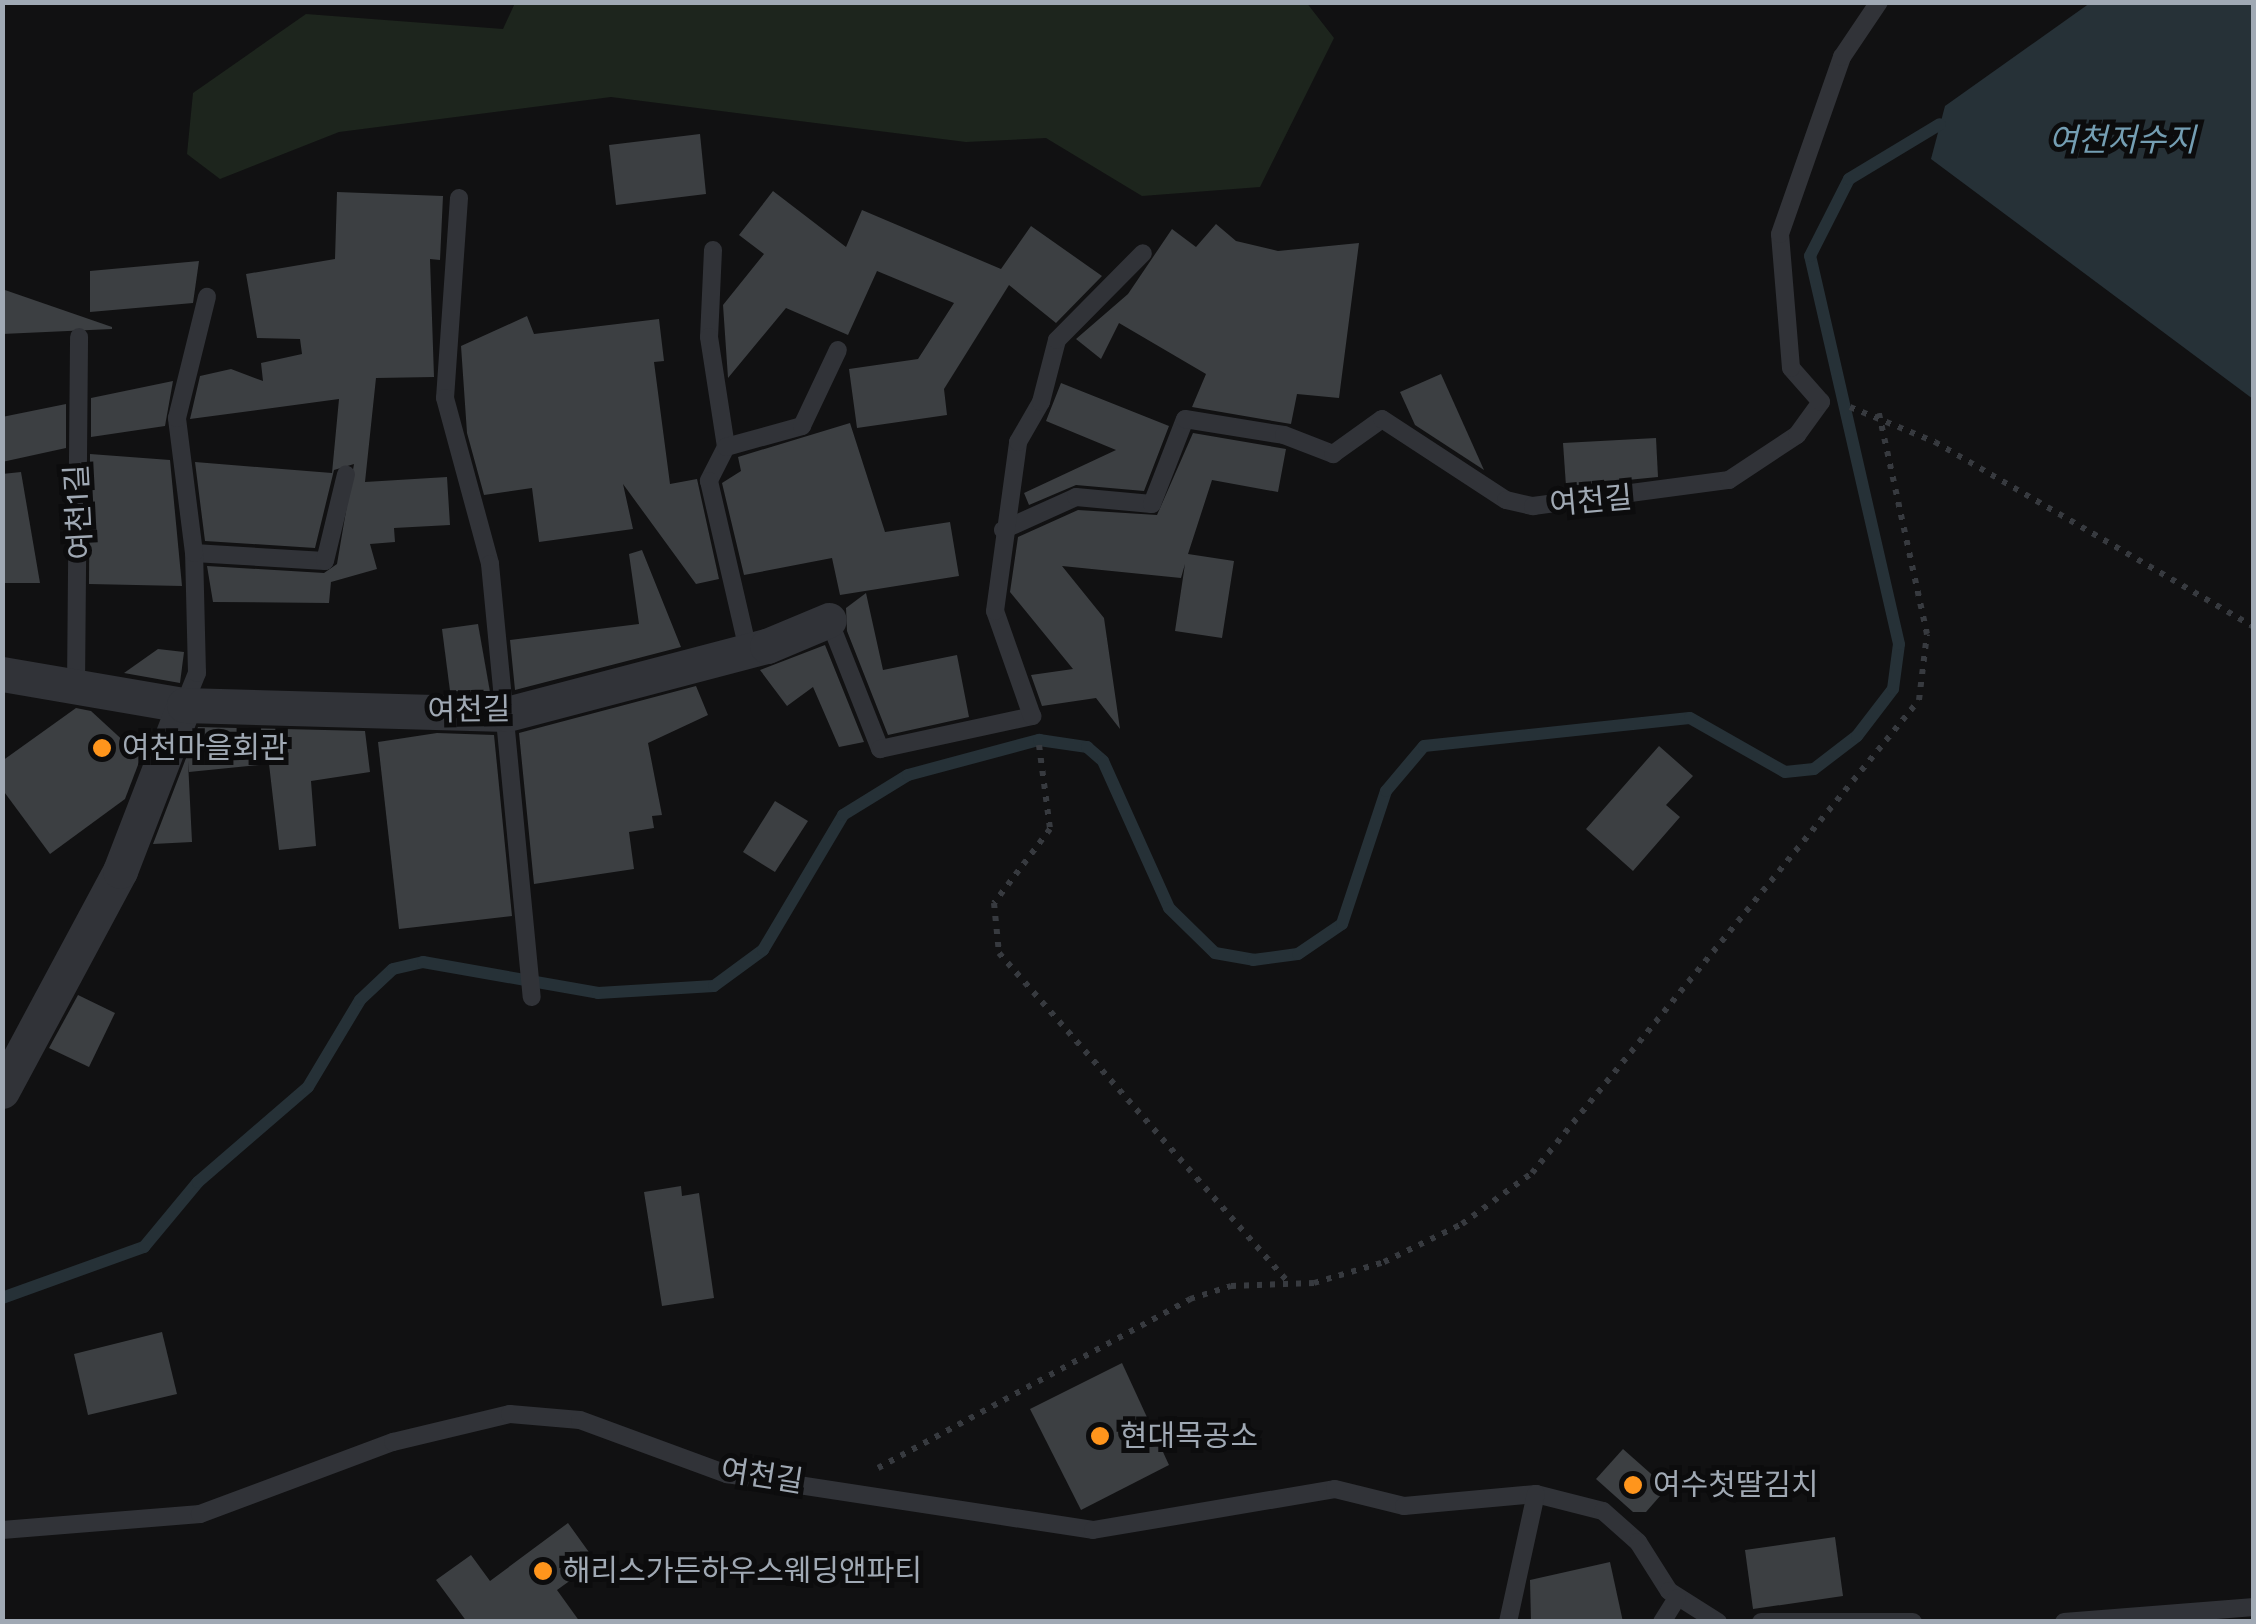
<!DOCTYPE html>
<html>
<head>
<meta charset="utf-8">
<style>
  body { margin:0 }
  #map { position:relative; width:2256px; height:1624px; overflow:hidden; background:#111112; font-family:Figtree,"Noto Sans KR",sans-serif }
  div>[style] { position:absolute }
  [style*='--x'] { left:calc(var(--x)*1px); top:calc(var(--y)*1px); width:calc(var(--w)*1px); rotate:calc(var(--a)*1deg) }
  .green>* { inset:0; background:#1d251d }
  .water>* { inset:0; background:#263137 }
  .stream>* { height:12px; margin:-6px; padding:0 6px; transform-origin:6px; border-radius:6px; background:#263137 }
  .building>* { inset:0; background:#3c3f42 }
  .path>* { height:6px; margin-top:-3px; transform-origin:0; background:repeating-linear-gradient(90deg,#373a3f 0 5px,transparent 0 13px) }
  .service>* { height:18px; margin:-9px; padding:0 9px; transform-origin:9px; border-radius:9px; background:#313338 }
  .minor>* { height:35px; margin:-17.5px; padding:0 17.5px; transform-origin:17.5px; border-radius:17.5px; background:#313338 }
  .dots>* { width:28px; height:28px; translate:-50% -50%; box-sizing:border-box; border:5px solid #0c0c0d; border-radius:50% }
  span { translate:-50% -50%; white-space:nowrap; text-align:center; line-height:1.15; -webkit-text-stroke:10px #0c0c0d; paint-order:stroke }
  .street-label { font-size:30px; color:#a0a9b4 }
  .poi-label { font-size:30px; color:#a0a9b4 }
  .left { translate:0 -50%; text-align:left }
  .water-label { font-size:32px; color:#749eb3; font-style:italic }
  .frame { position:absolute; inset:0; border:5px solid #a0a9b4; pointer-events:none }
</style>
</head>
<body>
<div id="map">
  <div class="green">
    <i style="clip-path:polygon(515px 3px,1306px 2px,1334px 38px,1260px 187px,1142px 196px,1046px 138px,966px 142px,611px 97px,339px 132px,220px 179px,187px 154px,193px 93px,306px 14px,503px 29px)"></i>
  </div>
  <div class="water">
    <i style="clip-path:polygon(2090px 3px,2253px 3px,2253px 399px,1931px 159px,1945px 106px)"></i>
  </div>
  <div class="stream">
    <i style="--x:2;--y:1298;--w:151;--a:-19.8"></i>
    <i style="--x:144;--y:1247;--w:85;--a:-50.3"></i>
    <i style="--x:198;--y:1182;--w:145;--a:-40.8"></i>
    <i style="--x:308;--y:1087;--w:101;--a:-59.1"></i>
    <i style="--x:360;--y:1000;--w:45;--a:-43.2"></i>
    <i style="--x:393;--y:969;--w:31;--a:-13"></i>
    <i style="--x:423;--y:962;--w:178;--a:10"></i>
    <i style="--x:598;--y:993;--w:116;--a:-3.5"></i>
    <i style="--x:714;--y:986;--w:61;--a:-36.3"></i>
    <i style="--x:763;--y:950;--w:157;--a:-59.3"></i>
    <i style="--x:843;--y:815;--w:76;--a:-31.6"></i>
    <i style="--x:908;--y:775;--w:136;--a:-15"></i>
    <i style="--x:1039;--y:740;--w:49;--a:8.3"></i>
    <i style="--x:1087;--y:747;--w:21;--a:41"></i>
    <i style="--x:1103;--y:761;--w:161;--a:65.8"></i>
    <i style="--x:1169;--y:908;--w:64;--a:44.4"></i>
    <i style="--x:1215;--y:953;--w:39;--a:10"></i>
    <i style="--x:1253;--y:960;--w:45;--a:-7.6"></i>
    <i style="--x:1298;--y:954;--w:53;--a:-34.3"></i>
    <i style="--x:1342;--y:924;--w:140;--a:-71.7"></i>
    <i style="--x:1386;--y:791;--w:59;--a:-49.8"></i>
    <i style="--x:1424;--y:746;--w:267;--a:-6"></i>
    <i style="--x:1690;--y:718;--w:109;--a:29.6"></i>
    <i style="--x:1785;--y:772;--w:29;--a:-6"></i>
    <i style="--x:1814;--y:769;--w:54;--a:-37.5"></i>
    <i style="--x:1857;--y:736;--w:59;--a:-52.5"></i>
    <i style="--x:1893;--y:689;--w:45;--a:-82.4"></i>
    <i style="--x:1899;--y:644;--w:398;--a:-102.9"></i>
    <i style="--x:1810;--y:256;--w:86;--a:-63.1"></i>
    <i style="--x:1849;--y:179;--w:106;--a:-31.1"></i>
  </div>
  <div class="building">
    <i style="clip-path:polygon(700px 134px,706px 194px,616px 205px,609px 145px)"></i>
    <i style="clip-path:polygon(773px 191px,846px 247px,862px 210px,1001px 269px,1031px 226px,1102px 276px,1056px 323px,1009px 285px,944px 389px,947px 415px,857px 428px,849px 369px,918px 359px,954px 303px,877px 271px,848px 335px,786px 308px,728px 378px,723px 305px,764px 254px,739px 235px)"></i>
    <i style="clip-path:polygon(337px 192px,443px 196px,440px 260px,430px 259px,434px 377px,376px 378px,365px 482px,447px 477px,450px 525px,394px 528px,395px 542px,370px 544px,377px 569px,331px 582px,329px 603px,213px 602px,207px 566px,324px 573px,337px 564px,354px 464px,334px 470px,315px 548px,205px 541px,195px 462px,332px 473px,339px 399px,190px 419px,200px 376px,231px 369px,263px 381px,261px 363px,302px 354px,300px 339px,257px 338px,246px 274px,335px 259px)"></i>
    <i style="clip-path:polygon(1216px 224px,1236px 241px,1278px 251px,1359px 243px,1339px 398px,1297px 394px,1291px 424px,1192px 407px,1206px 374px,1119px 323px,1101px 359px,1076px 339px,1128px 294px,1172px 229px,1196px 247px)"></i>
    <i style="clip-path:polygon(199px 261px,193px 303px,90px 312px,90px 271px)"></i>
    <i style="clip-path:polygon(2px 289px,112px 327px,112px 329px,2px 334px)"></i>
    <i style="clip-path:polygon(527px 316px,534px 334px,659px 319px,664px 361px,654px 362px,670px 484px,697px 479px,719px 579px,696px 584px,623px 484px,633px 529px,539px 542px,532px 488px,484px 495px,467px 433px,461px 346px)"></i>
    <i style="clip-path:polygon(1441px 374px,1484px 470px,1415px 425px,1400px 392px)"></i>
    <i style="clip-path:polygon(173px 381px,165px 426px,91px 437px,91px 398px)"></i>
    <i style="clip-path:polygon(1061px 383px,1169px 426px,1144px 491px,1076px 485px,1029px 505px,1024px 493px,1116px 450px,1046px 421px)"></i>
    <i style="clip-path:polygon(66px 404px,66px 448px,2px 462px,2px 417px)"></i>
    <i style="clip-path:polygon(850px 423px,885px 532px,950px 522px,959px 576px,840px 595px,832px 558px,744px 575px,722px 483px,741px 471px,738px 457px)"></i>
    <i style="clip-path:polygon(1193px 433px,1286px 449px,1278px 492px,1212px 480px,1188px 554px,1234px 561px,1222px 638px,1175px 631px,1185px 564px,1181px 578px,1062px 566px,1104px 618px,1120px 729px,1096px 698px,1042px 706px,1031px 675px,1073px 669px,1010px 592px,1018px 537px,1078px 510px,1157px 515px)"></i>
    <i style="clip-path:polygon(1656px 438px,1658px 477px,1566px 486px,1563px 443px)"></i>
    <i style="clip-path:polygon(90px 454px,170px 460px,182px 586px,89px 584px)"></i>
    <i style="clip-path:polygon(21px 472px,40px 583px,2px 583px,2px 474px)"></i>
    <i style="clip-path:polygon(642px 550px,681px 647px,515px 690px,510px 640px,639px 624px,629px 554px)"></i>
    <i style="clip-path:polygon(866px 593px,883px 670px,957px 655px,969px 717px,888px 735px,847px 631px,846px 608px)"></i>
    <i style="clip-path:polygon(478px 624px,490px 692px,450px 691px,442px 629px)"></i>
    <i style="clip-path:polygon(825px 645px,864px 742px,839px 747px,813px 687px,787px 706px,760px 670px)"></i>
    <i style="clip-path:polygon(158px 649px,184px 652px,180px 683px,124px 673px)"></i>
    <i style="clip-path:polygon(696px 686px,708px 715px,648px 743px,662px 815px,652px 816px,654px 828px,629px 832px,634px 869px,534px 884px,519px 733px)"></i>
    <i style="clip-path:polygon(76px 708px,91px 711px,141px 757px,125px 799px,50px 854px,2px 789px,2px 761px)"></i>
    <i style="clip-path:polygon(198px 727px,365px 731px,370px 772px,311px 781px,316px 846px,279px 850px,269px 764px,189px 772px,188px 761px,192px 842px,153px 844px)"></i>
    <i style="clip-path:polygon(437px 733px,494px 735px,512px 916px,399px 929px,378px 742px)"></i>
    <i style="clip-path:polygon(1659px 746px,1693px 776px,1666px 805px,1680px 817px,1633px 871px,1586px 829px)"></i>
    <i style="clip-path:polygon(775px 801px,808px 821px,775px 872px,743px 852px)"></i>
    <i style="clip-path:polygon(78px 995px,115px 1013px,89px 1067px,49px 1048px)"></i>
    <i style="clip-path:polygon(681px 1186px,682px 1196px,699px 1193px,714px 1298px,662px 1306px,644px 1192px)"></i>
    <i style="clip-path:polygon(162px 1332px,177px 1394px,88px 1415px,74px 1354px)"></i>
    <i style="clip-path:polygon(1122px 1363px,1169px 1465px,1081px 1510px,1030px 1409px)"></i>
    <i style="clip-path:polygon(1623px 1449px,1667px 1488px,1646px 1512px,1633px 1512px,1596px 1479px)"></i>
    <i style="clip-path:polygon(568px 1523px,596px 1562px,557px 1590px,580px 1622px,467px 1622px,436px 1580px,471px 1555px,490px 1581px)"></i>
    <i style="clip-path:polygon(1835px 1537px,1843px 1596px,1753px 1609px,1745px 1550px)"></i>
    <i style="clip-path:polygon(1610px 1562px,1623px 1622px,1531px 1622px,1530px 1580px)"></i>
  </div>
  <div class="path">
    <i style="--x:1850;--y:407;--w:92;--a:22.4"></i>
    <i style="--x:1935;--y:442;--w:369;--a:30.1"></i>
    <i style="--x:1039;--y:745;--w:85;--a:82.5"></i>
    <i style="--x:1050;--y:829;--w:93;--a:127.1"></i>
    <i style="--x:994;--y:903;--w:50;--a:84.3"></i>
    <i style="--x:999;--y:953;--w:439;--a:48.7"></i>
    <i style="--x:878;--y:1468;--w:355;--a:-28.4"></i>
    <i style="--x:1190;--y:1299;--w:43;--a:-17.6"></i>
    <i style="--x:1231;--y:1286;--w:83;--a:-2.1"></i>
    <i style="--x:1314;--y:1283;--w:73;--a:-16.7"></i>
    <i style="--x:1384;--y:1262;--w:87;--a:-26"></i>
    <i style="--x:1462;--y:1224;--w:87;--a:-36.1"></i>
    <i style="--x:1532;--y:1173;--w:611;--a:-50.71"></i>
    <i style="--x:1919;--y:700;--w:66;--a:-83.1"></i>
    <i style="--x:1927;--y:634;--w:226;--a:-102.3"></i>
  </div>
  <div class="service">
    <i style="--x:459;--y:198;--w:200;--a:94"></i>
    <i style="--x:445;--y:398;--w:172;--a:74.8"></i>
    <i style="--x:490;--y:564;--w:435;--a:84.5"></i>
    <i style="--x:713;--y:250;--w:87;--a:92.6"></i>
    <i style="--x:709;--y:337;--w:111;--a:81.2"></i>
    <i style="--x:726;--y:447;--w:38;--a:117"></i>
    <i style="--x:709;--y:481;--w:173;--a:77"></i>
    <i style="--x:726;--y:447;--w:79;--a:-15.4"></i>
    <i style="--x:802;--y:426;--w:84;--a:-64.7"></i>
    <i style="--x:1003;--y:530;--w:80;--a:-24.3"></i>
    <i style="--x:1076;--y:497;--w:76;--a:5.3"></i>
    <i style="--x:1152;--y:504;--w:91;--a:-68.8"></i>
    <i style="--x:1185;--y:419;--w:100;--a:9.2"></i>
    <i style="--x:1284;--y:435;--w:53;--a:21.2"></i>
    <i style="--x:1333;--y:454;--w:60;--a:-35.5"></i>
    <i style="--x:1382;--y:419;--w:148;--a:33.2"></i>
    <i style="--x:1506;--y:500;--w:28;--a:13"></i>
    <i style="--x:1533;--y:506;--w:198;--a:-7.6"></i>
    <i style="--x:1729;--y:480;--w:82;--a:-33.5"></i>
    <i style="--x:1797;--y:435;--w:41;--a:-54"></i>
    <i style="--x:1821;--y:402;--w:45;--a:-131.4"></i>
    <i style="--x:1791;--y:368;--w:134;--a:-94.7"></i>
    <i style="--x:1780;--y:234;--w:188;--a:-70.7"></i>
    <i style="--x:1842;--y:57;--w:66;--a:-56.1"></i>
    <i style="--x:194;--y:553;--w:131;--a:3.5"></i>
    <i style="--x:325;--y:561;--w:89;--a:-76.4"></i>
    <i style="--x:829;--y:620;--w:139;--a:68.4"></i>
    <i style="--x:880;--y:749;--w:156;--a:-12.2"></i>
    <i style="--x:1032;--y:716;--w:111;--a:-109.4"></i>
    <i style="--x:995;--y:611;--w:171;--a:-82.2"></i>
    <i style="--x:1018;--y:442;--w:46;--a:-60.1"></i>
    <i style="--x:1041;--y:402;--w:64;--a:-75.5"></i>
    <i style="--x:1057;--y:340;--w:122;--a:-45.3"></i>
    <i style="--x:76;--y:687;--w:350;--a:-89.5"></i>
    <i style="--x:184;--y:705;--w:35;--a:-68"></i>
    <i style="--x:197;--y:673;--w:120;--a:-91.4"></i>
    <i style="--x:194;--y:553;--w:136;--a:-97.2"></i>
    <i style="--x:177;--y:418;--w:125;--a:-76.1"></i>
    <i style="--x:2;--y:1530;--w:199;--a:-4.6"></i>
    <i style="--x:200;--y:1514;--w:206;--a:-20.5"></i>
    <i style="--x:393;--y:1442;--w:120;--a:-13.5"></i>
    <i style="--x:510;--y:1414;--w:70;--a:4.9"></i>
    <i style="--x:580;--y:1420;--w:157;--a:20.2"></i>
    <i style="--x:727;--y:1474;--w:370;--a:8.7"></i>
    <i style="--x:1093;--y:1530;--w:245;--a:-9.6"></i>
    <i style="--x:1335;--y:1489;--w:71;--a:13.8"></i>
    <i style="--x:1404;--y:1506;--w:133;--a:-5.2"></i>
    <i style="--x:1536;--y:1494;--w:69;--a:14.2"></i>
    <i style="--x:1603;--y:1511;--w:47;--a:41.5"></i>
    <i style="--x:1638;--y:1542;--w:58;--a:57.7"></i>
    <i style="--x:1669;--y:1591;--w:58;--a:32.3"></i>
    <i style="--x:1508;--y:1622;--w:131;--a:-77.7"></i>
    <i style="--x:1662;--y:1622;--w:28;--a:-58"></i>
    <i style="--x:1761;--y:1622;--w:152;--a:0"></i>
    <i style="--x:2064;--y:1622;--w:191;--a:-4.5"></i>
  </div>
  <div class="minor">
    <i style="--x:2;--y:674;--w:185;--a:9.7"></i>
    <i style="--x:2;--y:1091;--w:250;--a:-61.8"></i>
    <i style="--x:120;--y:871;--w:178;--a:-68.9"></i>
    <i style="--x:184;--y:705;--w:323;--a:1.6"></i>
    <i style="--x:507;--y:714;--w:269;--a:-14.7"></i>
    <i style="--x:767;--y:646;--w:67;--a:-22.8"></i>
  </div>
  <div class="dots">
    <i style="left:102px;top:748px;background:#ff951c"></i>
    <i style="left:1100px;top:1436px;background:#ff951c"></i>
    <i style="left:1633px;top:1485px;background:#ff951c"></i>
    <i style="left:543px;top:1571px;background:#ff951c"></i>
  </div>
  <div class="street-label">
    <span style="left:1591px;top:501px;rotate:-5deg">여천길</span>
    <span style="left:79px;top:512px;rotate:-93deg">여천1길</span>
    <span style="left:469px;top:710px;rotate:-1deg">여천길</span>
    <span style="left:762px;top:1476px;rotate:9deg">여천길</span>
  </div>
  <div class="poi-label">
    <span class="left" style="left:122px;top:748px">여천마을회관</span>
    <span class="left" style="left:1120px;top:1436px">현대목공소</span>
    <span class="left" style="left:1653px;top:1485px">여수첫딸김치</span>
    <span class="left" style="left:563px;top:1571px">해리스가든하우스웨딩앤파티</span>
  </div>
  <div class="water-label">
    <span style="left:2122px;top:140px">여천저수지</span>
  </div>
  <div class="frame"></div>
</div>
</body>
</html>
